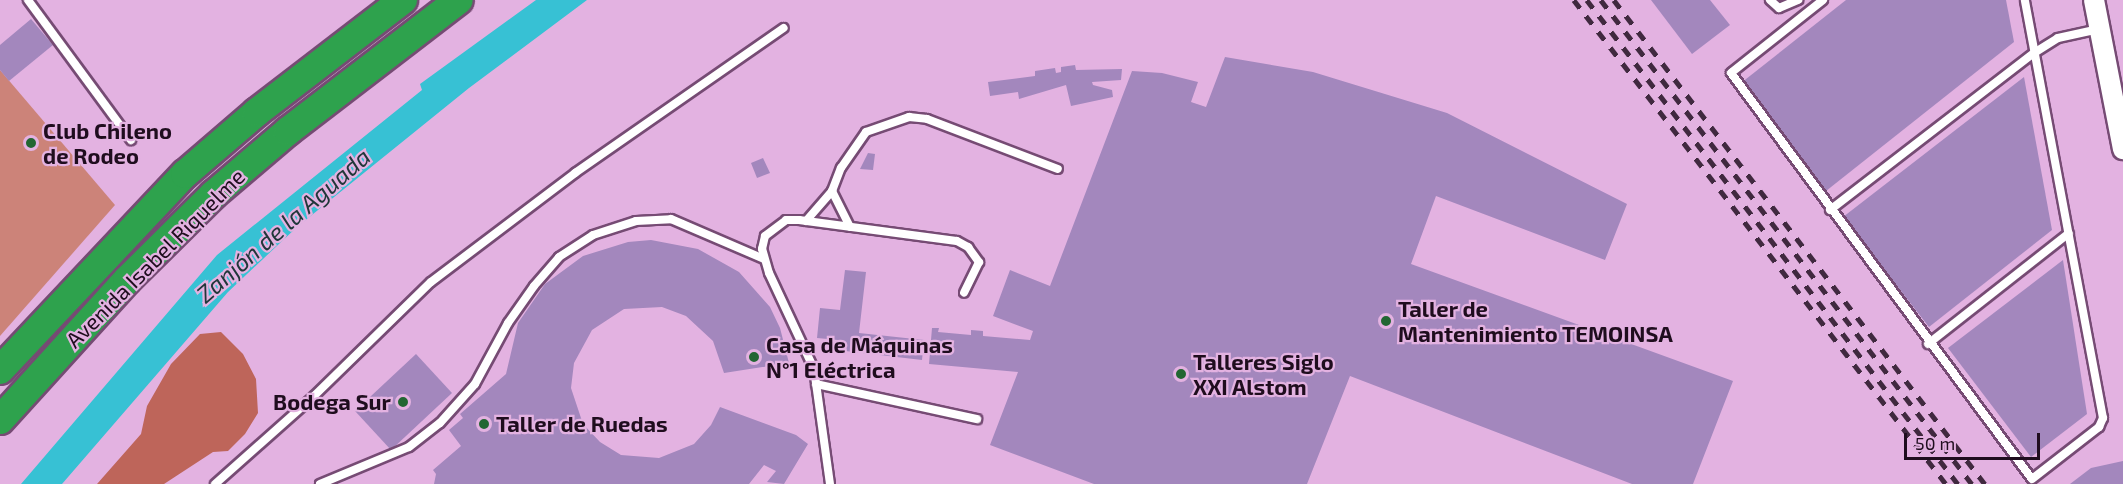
<!DOCTYPE html>
<html>
<head>
<meta charset="utf-8">
<style>
  body { margin:0 }
  #map { position:relative; width:2123px; height:484px; overflow:hidden; background:#e3b2e1; font-family:"Exo 2",sans-serif }
  div>[style] { position:absolute }
  [style*='--x'] { left:calc(var(--x)*1px); top:calc(var(--y)*1px); width:calc(var(--w)*1px); rotate:calc(var(--a)*1deg) }
  .green>* { inset:0; background:#cc8379 }
  .forest>* { inset:0; background:#be655a }
  .water>* { inset:0; background:#37c1d4 }
  .building>* { inset:0; background:#a387bd }
  .roads { filter:drop-shadow(2px 0 #764b74) drop-shadow(-2px 0 #764b74) drop-shadow(0 2px #764b74) drop-shadow(0 -2px #764b74) }
  .service>* { height:8px; margin:-4px; padding:0 4px; transform-origin:4px; border-radius:4px; background:#fff }
  .tertiary>* { height:20px; margin:-10px; padding:0 10px; transform-origin:10px; border-radius:10px; background:#fff }
  .motorway>* { height:28px; margin:-14px; padding:0 14px; transform-origin:14px; border-radius:14px; background:#2ea24d }
  .rail>* { height:4.5px; margin-top:-2.25px; transform-origin:0; background:repeating-linear-gradient(90deg,#40293f 0 10px,transparent 0 20px) }
  .dots>* { width:16px; height:16px; translate:-50% -50%; box-sizing:border-box; border:3px solid #e3b2e1; border-radius:50% }
  span { translate:-50% -50%; white-space:nowrap; text-align:center; line-height:1.15; -webkit-text-stroke:4.5px #e3b2e1; paint-order:stroke }
  .poi-label { font-size:22px; color:#1f0d1e; font-weight:700 }
  .left { translate:0 -50%; text-align:left }
  .right { translate:-100% -50%; text-align:right }
  .street-label { font-size:22px; color:#1f0d1e }
  .water-label { font-size:24px; color:#20373a; font-style:italic }
  .scale { position:absolute; left:1904px; top:433px; width:136px; height:27px; box-sizing:border-box; border:3px solid #1f0d1e; border-top:0; padding-left:8px; font-size:18px; line-height:21px; white-space:nowrap; color:#1f0d1e; -webkit-text-stroke:4px #e3b2e1; paint-order:stroke }
</style>
</head>
<body>
<div id="map">
  <div class="green">
    <i style="clip-path:polygon(0 70px,115px 205px,0 336px)"></i>
  </div>
  <div class="forest">
    <i style="clip-path:polygon(221px 332px,243px 354px,256px 379px,258px 413px,245px 434px,228px 451px,213px 452px,164px 484px,97px 484px,141px 434px,147px 406px,171px 364px,200px 334px)"></i>
  </div>
  <div class="water">
    <i style="clip-path:polygon(536px 0,587px 0,469px 88px,297px 227px,228px 292px,62px 484px,21px 484px,217px 255px,422px 90px,420px 84px)"></i>
  </div>
  <div class="building">
    <i style="clip-path:polygon(1651px 0,1710px 0,1730px 25px,1692px 54px)"></i>
    <i style="clip-path:polygon(1846px 0,2006px 0,2014px 42px,1826px 191px,1741px 83px)"></i>
    <i style="clip-path:polygon(31px 19px,53px 45px,9px 81px,0 70px,0 45px)"></i>
    <i style="clip-path:polygon(1225px 57px,1313px 72px,1447px 113px,1627px 204px,1605px 260px,1436px 196px,1411px 264px,1733px 381px,1693px 484px,1632px 484px,1350px 376px,1307px 484px,1094px 484px,990px 445px,1018px 372px,929px 364px,932px 328px,939px 328px,938px 332px,971px 335px,971px 330px,983px 331px,983px 336px,1030px 340px,1033px 331px,993px 316px,1010px 270px,1050px 286px,1132px 71px,1162px 73px,1198px 82px,1191px 102px,1206px 107px)"></i>
    <i style="clip-path:polygon(1075px 65px,1076px 70px,1122px 69px,1121px 80px,1092px 82px,1093px 85px,1112px 90px,1113px 97px,1071px 106px,1066px 85px,1019px 99px,1018px 92px,990px 96px,988px 82px,1035px 76px,1035px 71px,1055px 68px,1056px 73px,1061px 72px,1061px 67px)"></i>
    <i style="clip-path:polygon(2024px 77px,2052px 230px,1929px 327px,1843px 217px)"></i>
    <i style="clip-path:polygon(868px 153px,875px 154px,873px 170px,860px 169px)"></i>
    <i style="clip-path:polygon(763px 158px,770px 173px,757px 178px,751px 163px)"></i>
    <i style="clip-path:polygon(651px 240px,698px 249px,739px 272px,770px 307px,780px 328px,789px 363px,724px 373px,713px 341px,686px 316px,662px 307px,624px 309px,592px 330px,574px 363px,571px 388px,583px 424px,600px 442px,621px 455px,659px 458px,694px 444px,711px 425px,720px 407px,796px 435px,808px 444px,784px 484px,767px 482px,776px 471px,764px 465px,749px 484px,434px 484px,436px 474px,433px 470px,461px 446px,449px 430px,463px 418px,460px 414px,506px 374px,518px 323px,545px 284px,583px 256px,628px 242px)"></i>
    <i style="clip-path:polygon(2063px 260px,2087px 414px,2031px 457px,1948px 348px)"></i>
    <i style="clip-path:polygon(845px 270px,866px 272px,859px 333px,924px 340px,922px 360px,837px 350px,838px 340px,817px 338px,820px 308px,840px 310px)"></i>
    <i style="clip-path:polygon(416px 354px,452px 393px,391px 450px,355px 411px)"></i>
    <i style="clip-path:polygon(2123px 461px,2123px 484px,2070px 484px,2091px 468px)"></i>
  </div>
  <div class="roads">
    <div class="service">
      <i style="--x:28;--y:0;--w:174;--a:53.7"></i>
      <i style="--x:1770;--y:0;--w:12;--a:42"></i>
      <i style="--x:1779;--y:8;--w:21;--a:-23"></i>
      <i style="--x:1823;--y:0;--w:117;--a:141.6"></i>
      <i style="--x:1731;--y:73;--w:505;--a:53.45"></i>
      <i style="--x:2032;--y:479;--w:85;--a:-37.8"></i>
      <i style="--x:2099;--y:427;--w:10;--a:-66"></i>
      <i style="--x:2103;--y:418;--w:425;--a:-100.6"></i>
      <i style="--x:832;--y:191;--w:40;--a:63.4"></i>
      <i style="--x:1830;--y:210;--w:257;--a:-37.6"></i>
      <i style="--x:2034;--y:53;--w:28;--a:-32"></i>
      <i style="--x:2058;--y:38;--w:42;--a:-12.4"></i>
      <i style="--x:806;--y:221;--w:40;--a:-49"></i>
      <i style="--x:832;--y:191;--w:25;--a:-69"></i>
      <i style="--x:841;--y:168;--w:44;--a:-55.2"></i>
      <i style="--x:866;--y:132;--w:46;--a:-19.2"></i>
      <i style="--x:909;--y:117;--w:18;--a:6"></i>
      <i style="--x:927;--y:119;--w:140;--a:20.9"></i>
      <i style="--x:1928;--y:344;--w:179;--a:-38.2"></i>
      <i style="--x:816;--y:384;--w:165;--a:12.3"></i>
      <i style="--x:215;--y:484;--w:132;--a:-41.6"></i>
      <i style="--x:314;--y:396;--w:163;--a:-44.3"></i>
      <i style="--x:431;--y:282;--w:181;--a:-37.1"></i>
      <i style="--x:575;--y:173;--w:254;--a:-34.8"></i>
      <i style="--x:320;--y:484;--w:96;--a:-22.6"></i>
      <i style="--x:409;--y:447;--w:39;--a:-38"></i>
      <i style="--x:440;--y:423;--w:52;--a:-48.1"></i>
      <i style="--x:475;--y:384;--w:69;--a:-61.6"></i>
      <i style="--x:508;--y:323;--w:45;--a:-54.9"></i>
      <i style="--x:534;--y:286;--w:38;--a:-49"></i>
      <i style="--x:559;--y:257;--w:40;--a:-32.9"></i>
      <i style="--x:593;--y:235;--w:45;--a:-18"></i>
      <i style="--x:636;--y:221;--w:35;--a:-3"></i>
      <i style="--x:671;--y:219;--w:101;--a:23.3"></i>
      <i style="--x:830;--y:484;--w:116;--a:-97.9"></i>
      <i style="--x:814;--y:369;--w:106;--a:-115.1"></i>
      <i style="--x:769;--y:273;--w:25;--a:-106"></i>
      <i style="--x:762;--y:249;--w:13;--a:-77"></i>
      <i style="--x:765;--y:236;--w:26;--a:-37"></i>
      <i style="--x:786;--y:220;--w:13;--a:0"></i>
      <i style="--x:799;--y:220;--w:159;--a:7.6"></i>
      <i style="--x:957;--y:241;--w:13;--a:29"></i>
      <i style="--x:968;--y:247;--w:19;--a:54"></i>
      <i style="--x:979;--y:262;--w:34;--a:116"></i>
    </div>
    <div class="tertiary">
      <i style="--x:2094;--y:0;--w:152;--a:79"></i>
    </div>
    <div class="motorway">
      <i style="--x:0;--y:370;--w:270;--a:-46.7"></i>
      <i style="--x:185;--y:174;--w:95;--a:-40.7"></i>
      <i style="--x:257;--y:112;--w:184;--a:-37.5"></i>
      <i style="--x:0;--y:420;--w:189;--a:-47.8"></i>
      <i style="--x:127;--y:280;--w:122;--a:-44.7"></i>
      <i style="--x:214;--y:194;--w:97;--a:-40.4"></i>
      <i style="--x:288;--y:131;--w:215;--a:-37.5"></i>
    </div>
  </div>
  <div class="rail">
    <i style="--x:1574;--y:0;--w:610;--a:52.45"></i>
    <i style="--x:1587;--y:0;--w:610;--a:52.53"></i>
    <i style="--x:1601;--y:0;--w:610;--a:52.53"></i>
    <i style="--x:1614;--y:0;--w:610;--a:52.53"></i>
  </div>
  <div class="dots">
    <i style="left:31px;top:143px;background:#226632"></i>
    <i style="left:1386px;top:321px;background:#226632"></i>
    <i style="left:754px;top:357px;background:#226632"></i>
    <i style="left:1181px;top:374px;background:#226632"></i>
    <i style="left:403px;top:402px;background:#226632"></i>
    <i style="left:484px;top:424px;background:#226632"></i>
  </div>
  <div class="poi-label">
    <span class="left" style="left:43px;top:143px">Club Chileno<br>de Rodeo</span>
    <span class="left" style="left:1398px;top:321px">Taller de<br>Mantenimiento TEMOINSA</span>
    <span class="left" style="left:766px;top:357px">Casa de Máquinas<br>N°1 Eléctrica</span>
    <span class="left" style="left:1193px;top:374px">Talleres Siglo<br>XXI Alstom</span>
    <span class="right" style="left:391px;top:402px">Bodega Sur</span>
    <span class="left" style="left:496px;top:424px">Taller de Ruedas</span>
  </div>
  <div class="street-label">
    <span style="left:155px;top:258px;rotate:-45deg">Avenida Isabel Riquelme</span>
  </div>
  <div class="water-label">
    <span style="left:283px;top:225px;rotate:-41deg">Zanjón de la Aguada</span>
  </div>
  <div class="scale">50 m</div>
</div>
</body>
</html>
